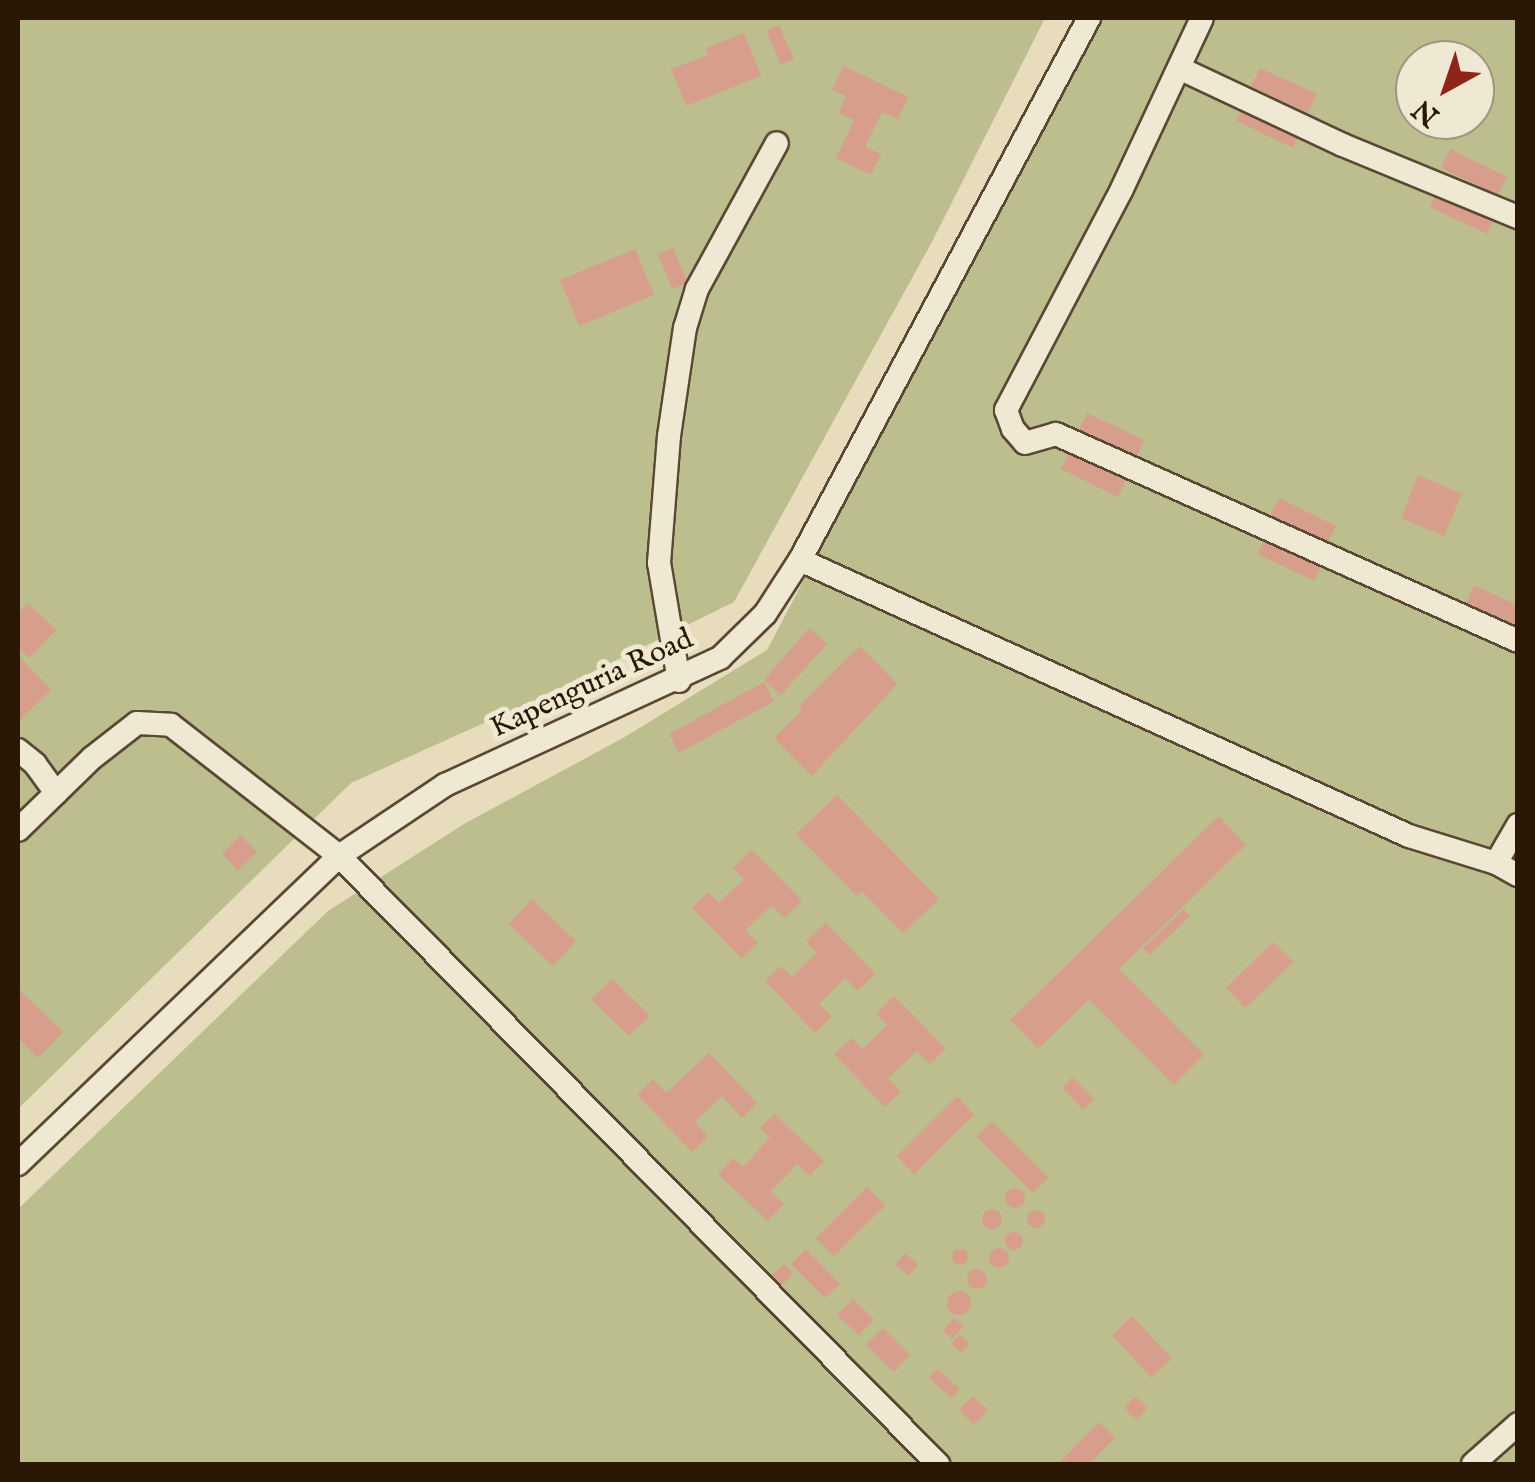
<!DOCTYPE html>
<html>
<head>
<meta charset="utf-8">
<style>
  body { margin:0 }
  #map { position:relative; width:1535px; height:1482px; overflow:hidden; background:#e7ddbd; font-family:"IM FELL English",serif }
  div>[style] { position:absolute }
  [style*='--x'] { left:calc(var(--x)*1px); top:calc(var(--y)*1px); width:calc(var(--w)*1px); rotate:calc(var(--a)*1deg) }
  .green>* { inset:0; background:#bcbf8d }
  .building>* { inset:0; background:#d79e8c }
  .round { border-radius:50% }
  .roads { filter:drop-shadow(2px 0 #5a4833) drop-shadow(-2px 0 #5a4833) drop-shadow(0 2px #5a4833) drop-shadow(0 -2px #5a4833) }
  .street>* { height:22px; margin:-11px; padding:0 11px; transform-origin:11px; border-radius:11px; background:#efe9d4 }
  span { translate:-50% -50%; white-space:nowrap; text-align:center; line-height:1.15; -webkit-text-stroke:10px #efe9d4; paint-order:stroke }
  .street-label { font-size:30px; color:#2b1705 }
  .frame { position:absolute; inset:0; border:20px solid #2b1705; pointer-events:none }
  .north { position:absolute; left:1395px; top:40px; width:100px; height:100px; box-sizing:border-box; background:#efe9d4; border:2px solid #a19581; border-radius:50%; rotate:220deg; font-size:28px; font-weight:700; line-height:40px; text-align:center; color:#2b1705 }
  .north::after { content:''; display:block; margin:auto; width:35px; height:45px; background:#8f2418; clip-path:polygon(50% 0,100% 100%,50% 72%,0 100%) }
</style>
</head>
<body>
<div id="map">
  <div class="green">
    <i style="clip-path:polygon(18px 18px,1045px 18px,933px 240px,734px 602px,544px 696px,351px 783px,18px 1109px)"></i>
    <i style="clip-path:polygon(evenodd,1100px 18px,1517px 18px,1517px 1464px,18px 1464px,18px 1209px,328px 911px,464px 824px,623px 738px,767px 650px,1100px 18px,1415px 60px,1475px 60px,1475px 120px,1415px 120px,1415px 60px)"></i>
  </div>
  <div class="building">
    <i style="clip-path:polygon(779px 25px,794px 59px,781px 65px,766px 31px)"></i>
    <i style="clip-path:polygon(744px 33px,761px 76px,686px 106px,671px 69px,709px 55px,706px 48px)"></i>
    <i style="clip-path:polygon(844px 66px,908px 97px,898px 119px,882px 112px,865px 147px,881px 154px,871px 175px,836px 158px,854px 120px,839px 113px,846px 96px,832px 89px)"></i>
    <i style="clip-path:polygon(1260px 68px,1317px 94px,1308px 113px,1251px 86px)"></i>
    <i style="clip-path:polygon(1244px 103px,1301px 130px,1293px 148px,1236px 121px)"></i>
    <i style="clip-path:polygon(1450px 149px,1507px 177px,1498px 195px,1441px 168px)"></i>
    <i style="clip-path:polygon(1438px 189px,1496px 216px,1487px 234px,1430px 207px)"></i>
    <i style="clip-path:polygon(673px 248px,688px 283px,672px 289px,658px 254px)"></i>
    <i style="clip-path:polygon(635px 249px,654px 295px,579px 326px,560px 280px)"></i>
    <i style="clip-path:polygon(1087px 413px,1144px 440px,1136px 458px,1078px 431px)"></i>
    <i style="clip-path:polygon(1070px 451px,1127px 478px,1118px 497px,1061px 469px)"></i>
    <i style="clip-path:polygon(1418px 475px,1462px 494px,1444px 536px,1401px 518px)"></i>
    <i style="clip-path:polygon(1279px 498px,1336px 526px,1327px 544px,1270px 516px)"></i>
    <i style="clip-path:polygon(1266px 535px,1323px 563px,1314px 581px,1258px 554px)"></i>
    <i style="clip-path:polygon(1474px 585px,1518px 606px,1518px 628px,1466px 604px)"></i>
    <i style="clip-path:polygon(28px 603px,56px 630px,29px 658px,18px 647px,18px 614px)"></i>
    <i style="clip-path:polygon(809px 628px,827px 644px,781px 695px,764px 680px)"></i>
    <i style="clip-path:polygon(860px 646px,897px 684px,812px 776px,774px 738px,802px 711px,798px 707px)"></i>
    <i style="clip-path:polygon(18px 655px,51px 690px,18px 722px)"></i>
    <i style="clip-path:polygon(764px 682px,774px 701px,679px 753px,669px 734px)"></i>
    <i style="clip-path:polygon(837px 795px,939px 899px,903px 933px,862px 891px,857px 896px,796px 834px)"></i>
    <i style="clip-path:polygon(1219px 816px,1246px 845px,1119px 969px,1204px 1055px,1174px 1085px,1089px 999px,1038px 1049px,1010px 1020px)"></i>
    <i style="clip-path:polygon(240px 835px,257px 852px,238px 870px,222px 854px)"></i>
    <i style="clip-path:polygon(752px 850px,802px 901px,784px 918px,772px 905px,745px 930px,758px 943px,742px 959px,692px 908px,708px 892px,719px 903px,744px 879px,733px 868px)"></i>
    <i style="clip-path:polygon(532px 899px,576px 941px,553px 966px,509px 924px)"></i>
    <i style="clip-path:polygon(1184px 909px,1190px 916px,1150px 955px,1143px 948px)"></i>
    <i style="clip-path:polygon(826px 923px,875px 974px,858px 991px,845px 978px,819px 1004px,832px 1017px,815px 1033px,765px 981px,781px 966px,792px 977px,817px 953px,806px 941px)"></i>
    <i style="clip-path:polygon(1273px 942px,1293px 962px,1245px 1008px,1226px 988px)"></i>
    <i style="clip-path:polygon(612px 979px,650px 1016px,629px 1036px,591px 999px)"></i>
    <i style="clip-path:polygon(18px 989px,63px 1032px,38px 1058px,18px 1038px)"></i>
    <i style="clip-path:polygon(894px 996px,946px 1049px,930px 1064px,917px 1051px,888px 1078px,901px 1092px,885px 1107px,834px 1054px,852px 1038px,862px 1049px,887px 1025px,876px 1014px)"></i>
    <i style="clip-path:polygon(709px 1053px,757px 1103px,742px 1118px,722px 1096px,695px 1122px,708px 1136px,692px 1152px,637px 1095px,653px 1079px,666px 1093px)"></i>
    <i style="clip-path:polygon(1072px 1077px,1094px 1099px,1083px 1110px,1062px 1088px)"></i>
    <i style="clip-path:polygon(957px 1096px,974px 1115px,914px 1174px,897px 1156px)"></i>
    <i style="clip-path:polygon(774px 1114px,824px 1161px,810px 1176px,797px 1164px,771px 1192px,784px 1204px,768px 1221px,718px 1174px,733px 1158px,743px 1167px,770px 1137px,760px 1128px)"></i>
    <i style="clip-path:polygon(992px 1122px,1048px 1178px,1033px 1193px,977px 1137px)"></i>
    <i style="clip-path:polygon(867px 1187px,885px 1206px,834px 1256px,816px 1238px)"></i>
    <i class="round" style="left:1005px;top:1188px;width:20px;height:20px"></i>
    <i class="round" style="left:982px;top:1209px;width:20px;height:20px"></i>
    <i class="round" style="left:1027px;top:1210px;width:18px;height:18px"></i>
    <i class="round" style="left:1005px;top:1232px;width:18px;height:18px"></i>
    <i class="round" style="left:989px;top:1248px;width:20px;height:20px"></i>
    <i class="round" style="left:952px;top:1249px;width:16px;height:16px"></i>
    <i style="clip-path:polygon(806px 1249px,840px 1284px,825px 1298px,791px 1264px)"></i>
    <i style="clip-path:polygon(905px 1253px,918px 1264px,909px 1276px,895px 1265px)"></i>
    <i style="clip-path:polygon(784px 1264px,793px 1274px,782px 1285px,772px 1275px)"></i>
    <i class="round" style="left:967px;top:1269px;width:20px;height:20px"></i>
    <i class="round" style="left:947px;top:1291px;width:24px;height:24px"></i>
    <i style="clip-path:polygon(853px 1299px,874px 1319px,859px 1335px,837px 1315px)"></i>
    <i style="clip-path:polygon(1132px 1316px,1172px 1359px,1151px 1378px,1112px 1335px)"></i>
    <i style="clip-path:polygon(954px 1318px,964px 1326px,952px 1339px,943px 1331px)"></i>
    <i style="clip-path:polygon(883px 1328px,910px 1355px,894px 1372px,866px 1345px)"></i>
    <i style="clip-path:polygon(959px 1334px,970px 1343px,961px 1353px,951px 1344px)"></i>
    <i style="clip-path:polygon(938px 1369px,960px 1389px,952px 1398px,929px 1378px)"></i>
    <i style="clip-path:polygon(973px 1396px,988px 1410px,974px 1425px,959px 1410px)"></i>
    <i style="clip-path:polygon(1135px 1396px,1147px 1408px,1137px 1420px,1124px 1408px)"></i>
    <i style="clip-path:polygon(1099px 1422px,1115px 1438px,1089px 1464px,1058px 1464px)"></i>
  </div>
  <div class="roads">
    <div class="street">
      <i style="--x:1202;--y:18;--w:189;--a:115.1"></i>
      <i style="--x:1122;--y:189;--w:250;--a:117.7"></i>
      <i style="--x:1006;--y:410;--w:20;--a:70"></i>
      <i style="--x:1013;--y:429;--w:18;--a:49"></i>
      <i style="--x:1025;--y:443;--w:32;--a:-16"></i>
      <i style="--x:1056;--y:434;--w:506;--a:24.13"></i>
      <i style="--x:1179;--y:68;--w:181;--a:25.2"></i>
      <i style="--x:1343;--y:145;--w:189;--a:22.4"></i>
      <i style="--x:800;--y:560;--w:669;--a:24.38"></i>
      <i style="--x:1409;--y:836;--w:91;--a:17.2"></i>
      <i style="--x:1496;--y:863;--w:25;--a:29"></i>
      <i style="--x:679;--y:681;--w:120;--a:-99.6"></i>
      <i style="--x:659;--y:563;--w:127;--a:-85.5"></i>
      <i style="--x:669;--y:436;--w:109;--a:-81.6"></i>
      <i style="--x:685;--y:328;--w:41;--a:-72.9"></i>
      <i style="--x:697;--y:289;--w:166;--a:-61.3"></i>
      <i style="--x:18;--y:750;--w:22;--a:39"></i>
      <i style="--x:35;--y:764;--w:36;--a:54"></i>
      <i style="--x:18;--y:830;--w:103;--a:-44.2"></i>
      <i style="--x:92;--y:758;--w:57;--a:-37.9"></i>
      <i style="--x:137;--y:723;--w:34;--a:3"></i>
      <i style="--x:171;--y:725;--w:213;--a:37.9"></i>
      <i style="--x:339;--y:856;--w:854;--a:45.43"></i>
      <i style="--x:1496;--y:863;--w:44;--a:-59.9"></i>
      <i style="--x:18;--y:1164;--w:445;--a:-43.8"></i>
      <i style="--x:339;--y:856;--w:128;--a:-33.8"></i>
      <i style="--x:445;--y:785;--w:303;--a:-24.8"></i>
      <i style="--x:720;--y:658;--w:63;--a:-44.4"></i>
      <i style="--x:765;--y:614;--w:64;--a:-57.1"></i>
      <i style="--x:800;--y:560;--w:614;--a:-61.93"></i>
      <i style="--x:1473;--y:1464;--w:60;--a:-41.6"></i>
    </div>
  </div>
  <div class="street-label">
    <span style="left:592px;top:684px;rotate:-25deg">Kapenguria Road</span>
  </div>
  <div class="frame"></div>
  <div class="north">N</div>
</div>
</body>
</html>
